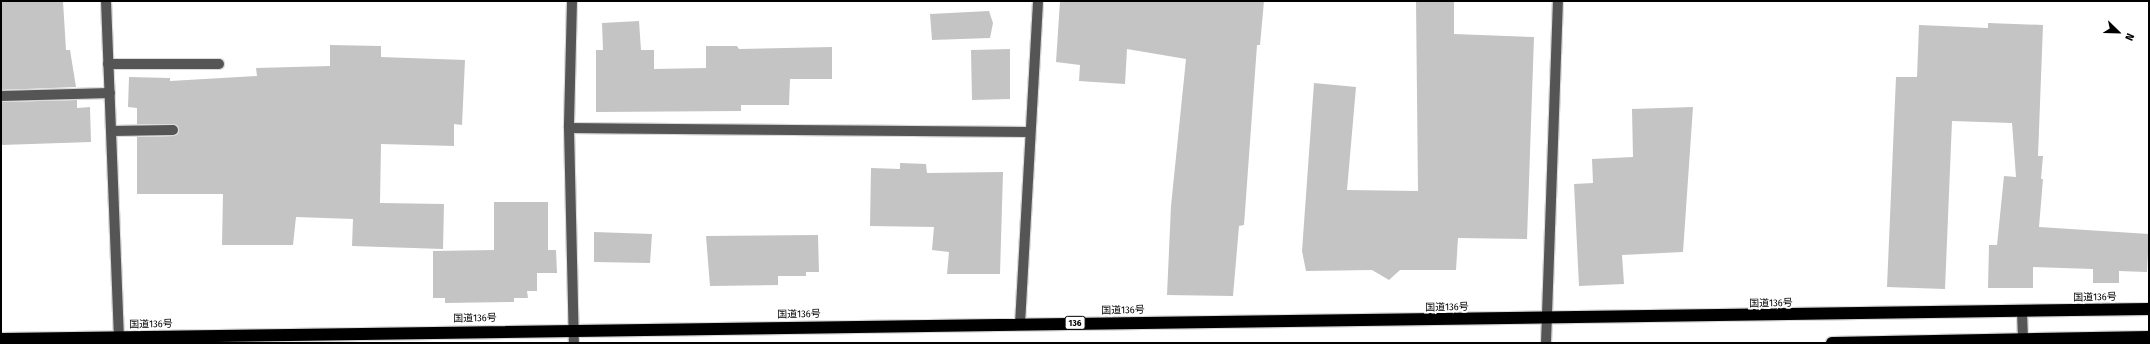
<!DOCTYPE html>
<html>
<head>
<meta charset="utf-8">
<style>
  body { margin:0 }
  #map { position:relative; width:2150px; height:344px; overflow:hidden; background:#fff; font-family:"Fira Sans Condensed","Noto Sans JP",sans-serif }
  div>[style] { position:absolute }
  [style*='--x'] { left:calc(var(--x)*1px); top:calc(var(--y)*1px); width:calc(var(--w)*1px); rotate:calc(var(--a)*1deg) }
  .building>* { inset:0; background:#c4c4c4 }
  .roads { filter:drop-shadow(1px 0 #dbdbdb) drop-shadow(-1px 0 #dbdbdb) drop-shadow(0 1px #dbdbdb) drop-shadow(0 -1px #dbdbdb) }
  .minor>* { height:10px; margin:-5px; padding:0 5px; transform-origin:5px; border-radius:5px; background:#555 }
  .highway>* { height:12px; margin:-6px; padding:0 6px; transform-origin:6px; border-radius:6px; background:#000 }
  span { translate:-50% -50%; white-space:nowrap; text-align:center; line-height:1.15; -webkit-text-stroke:4px #fff; paint-order:stroke }
  .shield-label span { padding:1px 3px; background:#fff; border:1px solid; border-radius:3px; -webkit-text-stroke-width:0 }
  .shield-label { font-size:9px; color:#000; font-weight:700 }
  .street-label { font-size:10px; color:#000 }
  .frame { position:absolute; inset:0; border:2px solid #000; pointer-events:none }
  .north { position:absolute; left:2098px; top:12px; width:40px; height:40px; -webkit-text-stroke:3px #fff; paint-order:stroke; rotate:113deg; font-size:11px; font-weight:700; line-height:16px; text-align:center; color:#000 }
  .north::after { content:''; display:block; margin:auto; width:14px; height:18px; background:#000; clip-path:polygon(50% 0,100% 100%,50% 72%,0 100%) }
</style>
</head>
<body>
<div id="map">
  <div class="building">
    <i style="clip-path:polygon(1px 1px,63px 1px,66px 50px,70px 50px,76px 87px,1px 90px)"></i>
    <i style="clip-path:polygon(1060px 1px,1264px 1px,1260px 45px,1257px 45px,1244px 225px,1239px 226px,1233px 296px,1167px 295px,1171px 206px,1186px 59px,1127px 49px,1125px 84px,1079px 81px,1080px 65px,1056px 62px)"></i>
    <i style="clip-path:polygon(1416px 1px,1454px 1px,1454px 34px,1534px 37px,1527px 239px,1458px 238px,1456px 270px,1400px 270px,1389px 280px,1372px 270px,1306px 271px,1302px 251px,1314px 83px,1356px 87px,1347px 190px,1418px 191px)"></i>
    <i style="clip-path:polygon(989px 11px,993px 23px,990px 38px,932px 40px,930px 14px)"></i>
    <i style="clip-path:polygon(639px 21px,641px 50px,654px 50px,654px 69px,706px 68px,706px 46px,737px 46px,739px 49px,832px 47px,832px 79px,790px 79px,789px 105px,741px 105px,741px 111px,596px 112px,596px 50px,603px 50px,602px 23px)"></i>
    <i style="clip-path:polygon(1988px 23px,2043px 25px,2038px 156px,2043px 156px,2041px 179px,2043px 179px,2039px 227px,2149px 234px,2147px 272px,2119px 271px,2119px 283px,2093px 283px,2093px 269px,2033px 267px,2033px 288px,1988px 288px,1989px 245px,1997px 245px,2004px 176px,2016px 177px,2012px 123px,1952px 121px,1945px 289px,1887px 287px,1896px 77px,1917px 77px,1919px 25px,1988px 28px)"></i>
    <i style="clip-path:polygon(330px 45px,381px 46px,381px 57px,465px 60px,462px 125px,454px 124px,454px 146px,381px 144px,380px 203px,444px 204px,443px 249px,352px 246px,353px 219px,296px 217px,293px 245px,222px 245px,223px 194px,137px 194px,137px 137px,173px 136px,179px 130px,173px 124px,137px 124px,137px 108px,128px 107px,129px 77px,170px 78px,170px 81px,257px 76px,256px 68px,330px 66px)"></i>
    <i style="clip-path:polygon(1010px 49px,1010px 99px,972px 100px,971px 50px)"></i>
    <i style="clip-path:polygon(77px 100px,77px 108px,90px 107px,91px 142px,1px 145px,1px 102px)"></i>
    <i style="clip-path:polygon(1693px 107px,1683px 252px,1622px 255px,1624px 284px,1579px 286px,1574px 184px,1593px 183px,1592px 159px,1633px 157px,1632px 109px)"></i>
    <i style="clip-path:polygon(900px 163px,926px 164px,927px 173px,1003px 172px,1000px 274px,947px 274px,949px 252px,932px 250px,934px 227px,870px 226px,871px 168px,900px 169px)"></i>
    <i style="clip-path:polygon(494px 202px,548px 202px,548px 250px,556px 250px,557px 273px,537px 273px,537px 291px,527px 291px,528px 298px,514px 298px,514px 302px,445px 303px,445px 298px,433px 298px,433px 251px,494px 250px)"></i>
    <i style="clip-path:polygon(594px 232px,652px 234px,650px 263px,594px 262px)"></i>
    <i style="clip-path:polygon(818px 235px,819px 272px,806px 272px,806px 276px,778px 276px,778px 285px,710px 286px,706px 236px)"></i>
  </div>
  <div class="roads">
    <div class="minor">
      <i style="--x:106;--y:1;--w:342;--a:87.8"></i>
      <i style="--x:572;--y:1;--w:127;--a:91.4"></i>
      <i style="--x:569;--y:128;--w:215;--a:88.7"></i>
      <i style="--x:108;--y:64;--w:111;--a:0"></i>
      <i style="--x:1;--y:96;--w:109;--a:-1.6"></i>
      <i style="--x:569;--y:128;--w:461;--a:0.5"></i>
      <i style="--x:111;--y:131;--w:62;--a:-0.9"></i>
      <i style="--x:2022;--y:311;--w:32;--a:88"></i>
      <i style="--x:1020;--y:324;--w:324;--a:-86.8"></i>
      <i style="--x:1546;--y:343;--w:342;--a:-88"></i>
    </div>
    <div class="highway">
      <i style="--x:1;--y:339;--w:2148;--a:-0.8"></i>
      <i style="--x:1832;--y:343;--w:317;--a:-1.1"></i>
    </div>
  </div>
  <div class="shield-label">
    <span style="left:1075px;top:323px">136</span>
  </div>
  <div class="street-label">
    <span style="left:2095px;top:298px;rotate:-1deg">国道136号</span>
    <span style="left:1771px;top:304px;rotate:-1deg">国道136号</span>
    <span style="left:1447px;top:308px;rotate:-1deg">国道136号</span>
    <span style="left:1123px;top:311px;rotate:-1deg">国道136号</span>
    <span style="left:799px;top:315px;rotate:-1deg">国道136号</span>
    <span style="left:475px;top:319px;rotate:-1deg">国道136号</span>
    <span style="left:151px;top:325px;rotate:-1deg">国道136号</span>
  </div>
  <div class="frame"></div>
  <div class="north">N</div>
</div>
</body>
</html>
